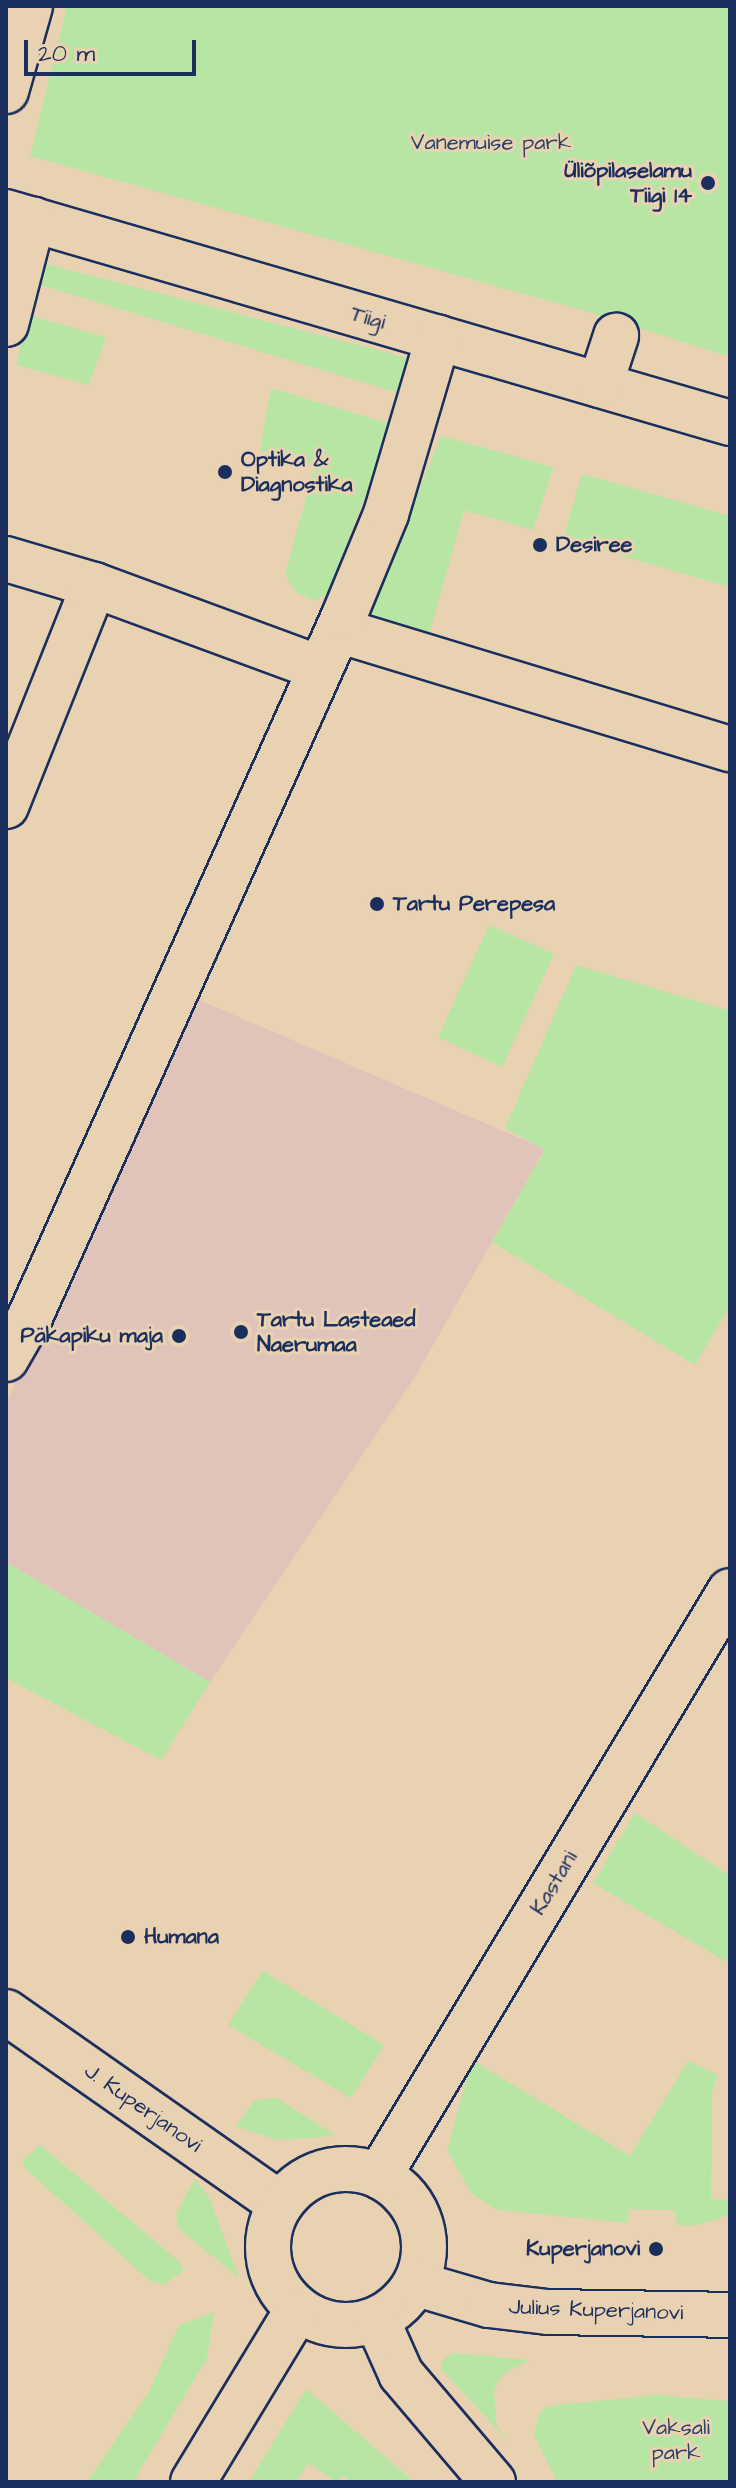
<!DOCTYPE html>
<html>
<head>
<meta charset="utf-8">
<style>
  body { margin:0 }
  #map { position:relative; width:736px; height:2488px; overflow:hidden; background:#e9d2b2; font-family:"Architects Daughter",sans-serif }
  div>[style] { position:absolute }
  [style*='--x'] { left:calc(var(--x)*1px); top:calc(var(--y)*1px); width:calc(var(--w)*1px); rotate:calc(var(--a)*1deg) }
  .built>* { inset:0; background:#e0c4ba }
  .green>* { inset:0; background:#b7e5a4 }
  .roads { filter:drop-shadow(2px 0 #1b2f5e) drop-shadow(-2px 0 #1b2f5e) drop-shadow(0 2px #1b2f5e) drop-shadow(0 -2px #1b2f5e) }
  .minor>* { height:44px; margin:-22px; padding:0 22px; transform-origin:22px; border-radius:22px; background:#e9d2b2 }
  .minor>.ring { margin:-22px; padding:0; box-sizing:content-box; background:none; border:44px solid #e9d2b2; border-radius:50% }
  .dots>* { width:22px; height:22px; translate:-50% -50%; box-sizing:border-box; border:4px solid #e9d2b2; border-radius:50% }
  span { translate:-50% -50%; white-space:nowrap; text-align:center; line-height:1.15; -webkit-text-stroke:6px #e9d2b2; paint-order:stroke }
  .park-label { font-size:22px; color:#2b4165 }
  .poi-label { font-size:22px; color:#1b2f5e; font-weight:700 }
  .right { translate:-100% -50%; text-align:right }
  .left { translate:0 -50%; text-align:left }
  .street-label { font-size:22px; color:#1b2f5e }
  .frame { position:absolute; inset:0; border:8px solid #1b2f5e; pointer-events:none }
  .scale { position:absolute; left:24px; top:40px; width:172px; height:36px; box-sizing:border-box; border:4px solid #1b2f5e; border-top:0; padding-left:10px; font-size:24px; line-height:28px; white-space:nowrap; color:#1b2f5e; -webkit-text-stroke:6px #e9d2b2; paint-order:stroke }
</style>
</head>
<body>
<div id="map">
  <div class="built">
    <i style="clip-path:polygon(197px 999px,545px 1149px,415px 1377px,210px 1682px,6px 1562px,6px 1403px)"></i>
  </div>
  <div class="green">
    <i style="clip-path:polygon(67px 6px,730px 6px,730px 357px,589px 312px,30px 156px)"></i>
    <i style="clip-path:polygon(31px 260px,408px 358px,402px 394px,27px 281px)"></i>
    <i style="clip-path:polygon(25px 314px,106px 337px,89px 385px,17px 365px)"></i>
    <i style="clip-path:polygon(271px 388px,393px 425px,327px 594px,314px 601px,297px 593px,285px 575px,315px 465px,260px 450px)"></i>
    <i style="clip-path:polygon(441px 436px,553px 467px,533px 530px,464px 510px,429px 635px,368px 617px)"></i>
    <i style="clip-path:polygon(582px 474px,730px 516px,730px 587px,563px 539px)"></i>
    <i style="clip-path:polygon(489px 925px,554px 954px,502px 1067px,438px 1037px)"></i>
    <i style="clip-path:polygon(576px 965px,730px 1011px,730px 1306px,695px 1365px,492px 1242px,545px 1150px,505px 1128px)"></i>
    <i style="clip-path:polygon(6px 1562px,210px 1682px,161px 1760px,6px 1678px)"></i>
    <i style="clip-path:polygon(635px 1813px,730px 1876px,730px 1964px,593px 1883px)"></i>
    <i style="clip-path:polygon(263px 1971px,384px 2045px,351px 2098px,228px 2025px)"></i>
    <i style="clip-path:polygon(472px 2060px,630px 2156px,688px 2061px,718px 2075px,712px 2093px,711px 2199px,730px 2200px,730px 2215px,693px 2226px,678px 2225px,674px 2210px,629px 2209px,627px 2223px,497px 2210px,471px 2193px,447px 2150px)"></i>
    <i style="clip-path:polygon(277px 2098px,336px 2136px,277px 2140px,235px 2126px,255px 2100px)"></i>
    <i style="clip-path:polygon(40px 2145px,176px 2259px,184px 2270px,163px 2285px,150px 2281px,26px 2169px,22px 2161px)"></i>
    <i style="clip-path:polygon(195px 2179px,209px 2197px,239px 2278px,178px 2228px,176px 2213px)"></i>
    <i style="clip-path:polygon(214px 2312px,207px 2358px,133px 2482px,87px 2482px,148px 2393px,179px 2325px)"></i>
    <i style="clip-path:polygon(453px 2353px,529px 2360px,502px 2375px,494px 2390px,496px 2424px,509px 2442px,441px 2369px,441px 2361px)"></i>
    <i style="clip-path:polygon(306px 2389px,414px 2482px,353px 2482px,344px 2476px,336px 2482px,308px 2463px,296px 2482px,249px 2482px)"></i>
    <i style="clip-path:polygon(655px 2395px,730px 2401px,730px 2482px,557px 2482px,534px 2435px,540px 2412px,548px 2406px)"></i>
  </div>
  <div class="roads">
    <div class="minor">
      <i style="--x:6;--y:91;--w:88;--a:-74.2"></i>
      <i style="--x:6;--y:212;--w:754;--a:16.25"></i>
      <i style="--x:6;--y:324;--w:108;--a:-75.6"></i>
      <i style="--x:600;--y:385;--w:52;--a:-71.9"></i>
      <i style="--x:6;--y:559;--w:92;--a:16.5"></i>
      <i style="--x:94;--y:585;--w:238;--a:111.7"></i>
      <i style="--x:94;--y:585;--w:241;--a:20.2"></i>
      <i style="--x:338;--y:630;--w:410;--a:16.9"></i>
      <i style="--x:6;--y:1359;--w:46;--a:-60.1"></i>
      <i style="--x:29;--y:1319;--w:770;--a:-65.86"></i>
      <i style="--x:344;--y:616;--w:110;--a:-67.6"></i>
      <i style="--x:386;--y:514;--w:184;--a:-73.5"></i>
      <i style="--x:6;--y:2012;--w:335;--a:35"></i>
      <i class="ring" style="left:268px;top:2169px;width:112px;height:112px"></i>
      <i style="--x:379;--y:2176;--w:682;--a:-59.04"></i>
      <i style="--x:417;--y:2284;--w:75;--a:16.3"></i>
      <i style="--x:489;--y:2305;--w:59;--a:6.8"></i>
      <i style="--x:548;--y:2312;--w:182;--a:0.9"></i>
      <i style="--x:377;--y:2320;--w:59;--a:66"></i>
      <i style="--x:401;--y:2374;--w:142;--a:49.6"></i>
      <i style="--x:193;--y:2482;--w:201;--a:-58.8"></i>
    </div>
  </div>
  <div class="dots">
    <i style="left:708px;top:183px;background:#1b2f5e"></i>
    <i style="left:225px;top:472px;background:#1b2f5e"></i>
    <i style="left:540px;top:545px;background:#1b2f5e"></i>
    <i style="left:377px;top:904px;background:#1b2f5e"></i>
    <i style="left:241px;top:1332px;background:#1b2f5e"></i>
    <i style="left:179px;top:1336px;background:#1b2f5e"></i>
    <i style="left:128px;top:1937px;background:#1b2f5e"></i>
    <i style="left:656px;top:2249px;background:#1b2f5e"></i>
  </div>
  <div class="park-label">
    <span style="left:491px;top:143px">Vanemuise park</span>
    <span style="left:676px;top:2440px">Vaksali<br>park</span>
  </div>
  <div class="poi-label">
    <span class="right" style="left:692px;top:183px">Üliõpilaselamu<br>Tiigi 14</span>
    <span class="left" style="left:241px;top:472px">Optika &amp;<br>Diagnostika</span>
    <span class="left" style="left:556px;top:545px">Desiree</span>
    <span class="left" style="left:393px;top:904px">Tartu Perepesa</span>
    <span class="left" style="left:257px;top:1332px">Tartu Lasteaed<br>Naerumaa</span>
    <span class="right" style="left:163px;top:1336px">Päkapiku maja</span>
    <span class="left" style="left:144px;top:1937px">Humana</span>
    <span class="right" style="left:640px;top:2249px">Kuperjanovi</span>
  </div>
  <div class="street-label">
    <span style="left:368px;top:318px;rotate:16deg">Tiigi</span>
    <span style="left:554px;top:1883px;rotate:-59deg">Kastani</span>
    <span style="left:143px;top:2108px;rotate:35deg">J. Kuperjanovi</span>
    <span style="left:596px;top:2310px;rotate:2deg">Julius Kuperjanovi</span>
  </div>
  <div class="frame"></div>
  <div class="scale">20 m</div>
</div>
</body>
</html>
